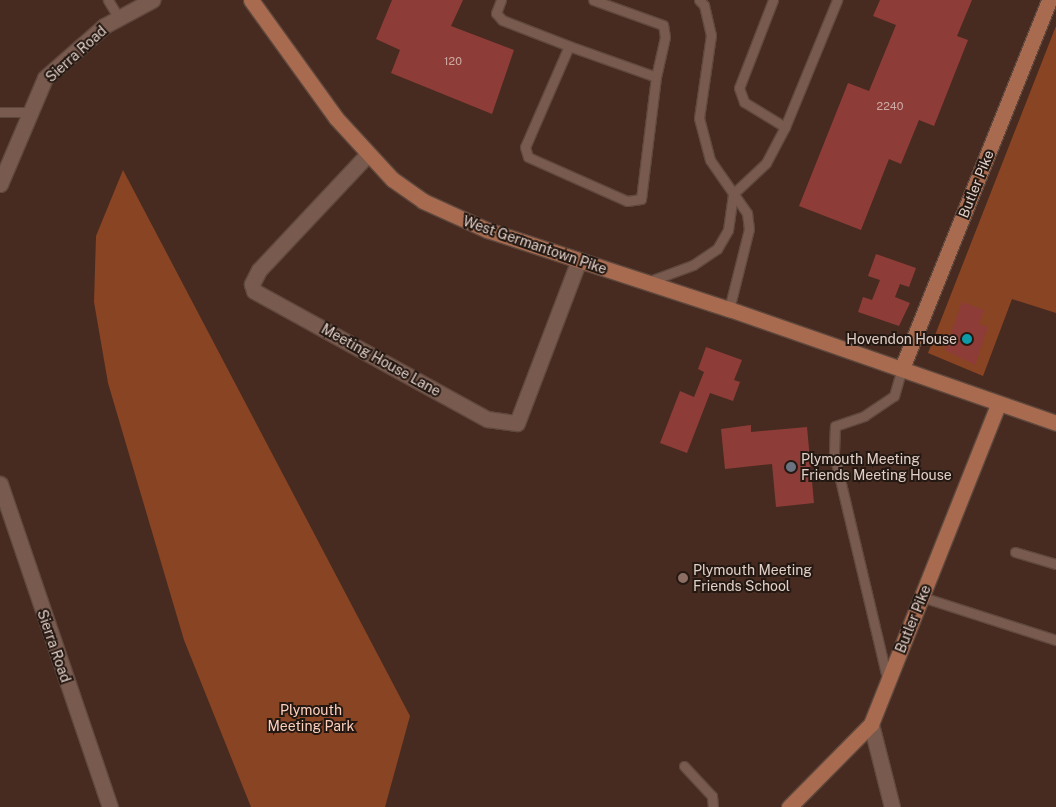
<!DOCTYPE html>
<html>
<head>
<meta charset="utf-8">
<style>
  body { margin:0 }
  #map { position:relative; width:1056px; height:807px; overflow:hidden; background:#472b20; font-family:"Public Sans",sans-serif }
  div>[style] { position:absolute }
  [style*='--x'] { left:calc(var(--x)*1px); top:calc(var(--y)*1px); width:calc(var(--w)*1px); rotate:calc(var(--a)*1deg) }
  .green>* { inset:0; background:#894424 }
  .building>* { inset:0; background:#8e3c37 }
  .roads { filter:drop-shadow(1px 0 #5f483e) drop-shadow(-1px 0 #5f483e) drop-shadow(0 1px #5f483e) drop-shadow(0 -1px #5f483e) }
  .service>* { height:9px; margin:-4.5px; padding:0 4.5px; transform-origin:4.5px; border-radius:4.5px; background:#795a4e }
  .minor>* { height:15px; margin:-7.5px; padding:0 7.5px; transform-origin:7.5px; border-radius:7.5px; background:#795a4e }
  .primary>* { height:15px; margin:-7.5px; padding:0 7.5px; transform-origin:7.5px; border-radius:7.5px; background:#a86b4f }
  .dots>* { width:14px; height:14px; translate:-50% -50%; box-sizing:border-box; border:2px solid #241812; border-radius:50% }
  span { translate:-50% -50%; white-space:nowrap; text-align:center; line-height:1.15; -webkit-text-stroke:4px #241812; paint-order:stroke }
  .number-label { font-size:11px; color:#cdaba4 }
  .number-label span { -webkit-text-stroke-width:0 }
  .street-label { font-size:14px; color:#e2d0c8 }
  .poi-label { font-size:14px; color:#e2d0c8 }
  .right { translate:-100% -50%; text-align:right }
  .left { translate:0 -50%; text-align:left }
  .park-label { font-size:14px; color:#fdd0be }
</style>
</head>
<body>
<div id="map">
  <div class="green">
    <i style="clip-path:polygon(1056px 26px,1056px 313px,1012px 299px,983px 376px,928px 353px)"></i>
    <i style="clip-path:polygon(123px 170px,410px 716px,385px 807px,251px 807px,184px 640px,108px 383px,94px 302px,96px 236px)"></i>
  </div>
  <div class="building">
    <i style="clip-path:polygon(392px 0,463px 0,451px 26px,514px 50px,492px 114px,391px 73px,400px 50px,376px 39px)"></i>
    <i style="clip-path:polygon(880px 0,972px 0,957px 36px,968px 40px,934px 126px,919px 120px,901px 164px,889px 159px,861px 230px,799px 206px,848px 83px,869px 91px,896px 25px,873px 16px)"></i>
    <i style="clip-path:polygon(876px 254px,916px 268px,909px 287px,900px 284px,895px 297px,910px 303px,899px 326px,858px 312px,863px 297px,872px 300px,880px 280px,868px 276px)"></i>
    <i style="clip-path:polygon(962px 302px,984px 310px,979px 324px,988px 327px,975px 365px,945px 350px)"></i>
    <i style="clip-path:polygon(706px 347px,742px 360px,734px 380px,740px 382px,733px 401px,710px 393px,687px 453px,660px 443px,680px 391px,694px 397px,704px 372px,698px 369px)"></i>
    <i style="clip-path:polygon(751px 425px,751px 432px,807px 427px,814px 503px,776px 507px,772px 464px,725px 469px,721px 429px)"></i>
  </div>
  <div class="roads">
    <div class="service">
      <i style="--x:108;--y:0;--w:21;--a:59"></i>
      <i style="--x:501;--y:0;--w:14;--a:111"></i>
      <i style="--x:496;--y:13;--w:9;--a:49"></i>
      <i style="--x:502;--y:20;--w:72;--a:21.2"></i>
      <i style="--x:569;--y:46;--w:110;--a:113.5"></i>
      <i style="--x:525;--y:147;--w:10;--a:73"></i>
      <i style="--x:528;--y:157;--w:108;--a:24"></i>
      <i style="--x:627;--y:201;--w:14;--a:-8"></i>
      <i style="--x:641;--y:199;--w:123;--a:-83"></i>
      <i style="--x:656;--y:77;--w:41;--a:-77.3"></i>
      <i style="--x:665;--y:37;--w:12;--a:-99"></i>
      <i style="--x:663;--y:25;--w:74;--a:-160.3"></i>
      <i style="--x:699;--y:0;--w:7;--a:45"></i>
      <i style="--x:704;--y:5;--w:31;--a:77"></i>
      <i style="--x:711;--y:35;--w:84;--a:98.2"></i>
      <i style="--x:699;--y:118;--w:43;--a:75.3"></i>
      <i style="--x:710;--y:160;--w:65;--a:55.1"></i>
      <i style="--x:747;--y:213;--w:16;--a:83"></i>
      <i style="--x:749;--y:229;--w:82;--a:104"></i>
      <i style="--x:773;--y:0;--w:94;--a:111.1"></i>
      <i style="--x:739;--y:88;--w:15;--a:70"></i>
      <i style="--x:744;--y:102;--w:48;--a:31.4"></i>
      <i style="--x:569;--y:46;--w:92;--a:19.6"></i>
      <i style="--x:0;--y:112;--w:30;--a:0"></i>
      <i style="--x:647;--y:282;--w:49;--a:-20.3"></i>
      <i style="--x:693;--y:265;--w:29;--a:-34"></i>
      <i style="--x:717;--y:249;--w:22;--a:-60"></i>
      <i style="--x:728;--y:230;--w:36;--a:-82"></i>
      <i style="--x:733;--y:194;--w:45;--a:-43.2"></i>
      <i style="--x:766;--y:163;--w:41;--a:-62.2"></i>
      <i style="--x:785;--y:127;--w:137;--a:-67.7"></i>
      <i style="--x:1015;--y:552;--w:43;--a:16.3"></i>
      <i style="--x:922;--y:597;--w:141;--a:17.8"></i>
      <i style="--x:887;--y:678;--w:231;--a:-103.3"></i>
      <i style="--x:834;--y:453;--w:27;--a:-88"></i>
      <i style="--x:835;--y:426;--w:31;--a:-19"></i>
      <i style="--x:864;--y:416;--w:36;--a:-34"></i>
      <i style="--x:894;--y:396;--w:29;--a:-74"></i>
      <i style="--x:684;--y:766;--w:41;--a:47"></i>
      <i style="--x:712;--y:796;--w:11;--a:85"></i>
    </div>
    <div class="minor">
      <i style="--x:368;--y:154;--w:159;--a:133.2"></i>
      <i style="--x:259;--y:270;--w:16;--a:117"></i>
      <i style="--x:252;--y:284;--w:7;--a:74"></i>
      <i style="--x:254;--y:291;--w:266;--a:28.8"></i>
      <i style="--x:487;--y:419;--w:30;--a:8"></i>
      <i style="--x:517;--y:423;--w:174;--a:-69.2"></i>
      <i style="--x:0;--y:184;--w:115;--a:-67"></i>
      <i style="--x:45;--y:78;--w:79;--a:-41.4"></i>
      <i style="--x:104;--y:26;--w:55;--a:-28.4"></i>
      <i style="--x:0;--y:484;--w:341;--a:71.2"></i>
      <i style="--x:871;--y:724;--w:86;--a:75.8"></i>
    </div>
    <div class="primary">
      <i style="--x:251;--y:0;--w:145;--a:54.2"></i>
      <i style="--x:336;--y:118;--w:83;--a:47.4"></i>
      <i style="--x:392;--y:179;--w:38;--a:35"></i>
      <i style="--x:423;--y:201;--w:70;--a:24.4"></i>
      <i style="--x:487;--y:230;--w:255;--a:18.1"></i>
      <i style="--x:729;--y:309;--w:346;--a:19.2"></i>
      <i style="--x:902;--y:368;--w:396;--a:-68.2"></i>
      <i style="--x:789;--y:807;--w:117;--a:-45.3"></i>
      <i style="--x:871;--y:724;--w:343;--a:-68.3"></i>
    </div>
  </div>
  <div class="dots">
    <i style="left:967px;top:339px;background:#0f9aa8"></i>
    <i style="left:791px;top:467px;background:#6b7280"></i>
    <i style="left:683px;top:578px;background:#8d6e63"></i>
  </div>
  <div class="number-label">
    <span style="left:453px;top:61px">120</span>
    <span style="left:890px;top:106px">2240</span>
  </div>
  <div class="street-label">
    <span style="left:76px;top:54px;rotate:-42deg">Sierra Road</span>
    <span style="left:976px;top:184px;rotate:-68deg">Butler Pike</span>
    <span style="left:535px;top:245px;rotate:19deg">West Germantown Pike</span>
    <span style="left:381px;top:360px;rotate:29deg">Meeting House Lane</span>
    <span style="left:913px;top:619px;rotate:-68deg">Butler Pike</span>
    <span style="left:54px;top:646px;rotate:71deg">Sierra Road</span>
  </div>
  <div class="poi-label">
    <span class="right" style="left:957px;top:339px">Hovendon House</span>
    <span class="left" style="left:801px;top:467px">Plymouth Meeting<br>Friends Meeting House</span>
    <span class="left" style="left:693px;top:578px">Plymouth Meeting<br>Friends School</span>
  </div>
  <div class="park-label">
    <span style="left:311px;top:718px">Plymouth<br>Meeting Park</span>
  </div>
</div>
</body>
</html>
